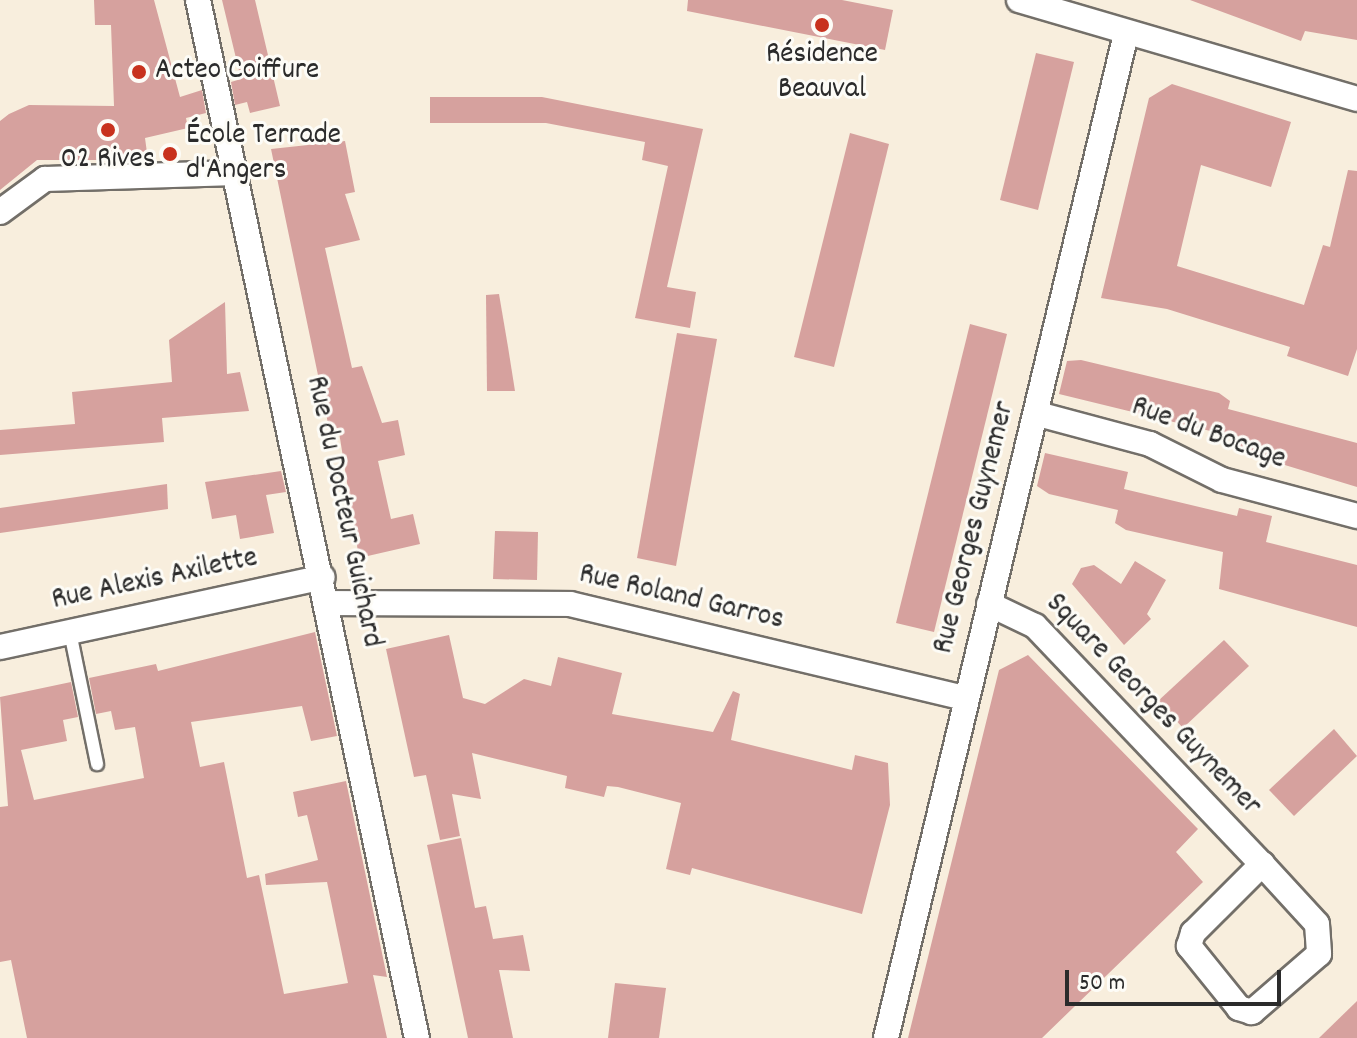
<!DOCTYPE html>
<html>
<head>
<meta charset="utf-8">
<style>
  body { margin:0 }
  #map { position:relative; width:1357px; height:1038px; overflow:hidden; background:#f8eedd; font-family:Dekko,sans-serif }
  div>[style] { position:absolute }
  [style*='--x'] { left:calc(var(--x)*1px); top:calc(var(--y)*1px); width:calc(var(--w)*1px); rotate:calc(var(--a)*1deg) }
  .building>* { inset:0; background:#d6a19e }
  .roads { filter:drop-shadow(2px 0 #736f69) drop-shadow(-2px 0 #736f69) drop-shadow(0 2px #736f69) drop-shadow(0 -2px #736f69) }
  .service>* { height:12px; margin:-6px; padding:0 6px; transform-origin:6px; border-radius:6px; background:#fff }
  .minor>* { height:24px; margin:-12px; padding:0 12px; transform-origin:12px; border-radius:12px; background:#fff }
  .dots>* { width:22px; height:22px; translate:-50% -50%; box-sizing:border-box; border:4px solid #fdfcf7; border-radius:50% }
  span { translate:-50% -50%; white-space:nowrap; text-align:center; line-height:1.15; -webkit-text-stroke:6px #fdfcf7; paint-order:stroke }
  .poi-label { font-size:30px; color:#2b2b2b }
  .left { translate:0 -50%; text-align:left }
  .street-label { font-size:30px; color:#2b2b2b }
  .scale { position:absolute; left:1065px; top:970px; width:216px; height:36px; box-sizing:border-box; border:4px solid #2b2b2b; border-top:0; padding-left:10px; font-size:24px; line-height:28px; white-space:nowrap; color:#2b2b2b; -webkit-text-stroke:6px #fdfcf7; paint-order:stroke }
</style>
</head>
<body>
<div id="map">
  <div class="building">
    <i style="clip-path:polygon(94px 0,154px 0,180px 97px,202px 90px,206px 113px,186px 118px,188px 128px,145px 138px,148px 160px,37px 160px,0 190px,0 121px,9px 114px,29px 105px,114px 106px,111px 25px,95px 25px)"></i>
    <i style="clip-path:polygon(222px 0,255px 0,280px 106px,250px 113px,247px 102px,235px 105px,231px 82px,241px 79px)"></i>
    <i style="clip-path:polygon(688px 0,842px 0,893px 10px,885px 50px,687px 11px)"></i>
    <i style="clip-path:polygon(1190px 0,1357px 0,1357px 40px,1305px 31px,1301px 41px)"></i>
    <i style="clip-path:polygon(1036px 53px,1074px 62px,1038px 210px,1000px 200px)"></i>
    <i style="clip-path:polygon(1172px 84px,1291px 122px,1271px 187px,1201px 165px,1177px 266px,1304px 305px,1323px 245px,1330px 247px,1348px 170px,1357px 171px,1357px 349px,1348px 376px,1287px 356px,1290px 347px,1167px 309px,1101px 298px,1149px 98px)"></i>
    <i style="clip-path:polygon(430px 97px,542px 97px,703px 129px,667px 287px,696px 292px,690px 328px,635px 318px,668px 166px,642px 160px,645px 142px,546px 123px,430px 123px)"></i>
    <i style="clip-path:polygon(850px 133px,889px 144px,834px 367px,794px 357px)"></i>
    <i style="clip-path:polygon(345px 141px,355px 192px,345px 194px,360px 240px,325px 248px,352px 368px,362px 366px,382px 423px,398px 420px,405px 455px,378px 461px,391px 519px,413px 514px,420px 544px,359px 558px,339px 432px,330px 433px,271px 149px)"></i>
    <i style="clip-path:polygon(499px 294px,508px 347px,515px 391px,487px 391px,486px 295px)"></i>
    <i style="clip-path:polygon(225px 302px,227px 374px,240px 372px,249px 411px,162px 418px,164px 442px,0 455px,0 430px,75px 424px,72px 392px,172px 382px,169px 340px)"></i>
    <i style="clip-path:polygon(970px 324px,1007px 334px,934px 632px,896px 623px)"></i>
    <i style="clip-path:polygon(677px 333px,717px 339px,676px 566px,637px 558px)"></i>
    <i style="clip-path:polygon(1081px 360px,1219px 393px,1230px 401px,1228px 409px,1357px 443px,1357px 487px,1235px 450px,1239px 438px,1059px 394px,1067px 361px)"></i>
    <i style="clip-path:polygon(1045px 453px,1128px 472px,1124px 489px,1237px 516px,1239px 508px,1272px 516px,1266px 542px,1357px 565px,1357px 627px,1219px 589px,1223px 552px,1126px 530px,1115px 523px,1118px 510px,1049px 494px,1037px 486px)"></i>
    <i style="clip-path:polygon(281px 471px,286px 492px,266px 495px,274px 533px,240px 539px,236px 515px,212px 519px,205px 482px)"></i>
    <i style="clip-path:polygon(167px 484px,168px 509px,0 533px,0 508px)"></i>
    <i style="clip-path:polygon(495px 531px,538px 532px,537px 580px,493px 579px)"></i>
    <i style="clip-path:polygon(1135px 561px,1166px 580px,1147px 614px,1151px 619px,1124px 645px,1072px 584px,1081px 568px,1094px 565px,1121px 584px)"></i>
    <i style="clip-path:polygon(315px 632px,337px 736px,311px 741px,302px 706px,191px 722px,200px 767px,224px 762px,247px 878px,259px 875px,284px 994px,348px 983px,327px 882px,266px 885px,265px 874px,318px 860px,307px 815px,298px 817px,293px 792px,346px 781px,387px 977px,373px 975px,387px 1038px,27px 1038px,11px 960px,0 962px,0 807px,8px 806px,0 697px,71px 682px,78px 717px,63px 720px,67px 741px,21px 750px,34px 800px,144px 778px,135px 727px,115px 730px,111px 711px,96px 714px,89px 678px,156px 664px,158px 671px)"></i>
    <i style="clip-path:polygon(449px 635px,463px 698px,485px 704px,524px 679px,551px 686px,558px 657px,622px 673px,612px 714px,713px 732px,733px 691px,740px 694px,731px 740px,852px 770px,855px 755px,888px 763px,890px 805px,862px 914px,692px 868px,690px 875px,666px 869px,681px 803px,618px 787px,607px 786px,604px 797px,565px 788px,567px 776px,472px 753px,481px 799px,452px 794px,460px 836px,440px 840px,426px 775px,414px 777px,386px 649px)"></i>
    <i style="clip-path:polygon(1224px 640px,1249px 666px,1183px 728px,1158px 701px)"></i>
    <i style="clip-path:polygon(1028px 655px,1198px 829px,1176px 852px,1203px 882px,1042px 1038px,908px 1038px,999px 670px)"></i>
    <i style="clip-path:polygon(1334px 729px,1357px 756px,1294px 816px,1269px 790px)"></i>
    <i style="clip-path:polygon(461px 838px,475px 908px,486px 906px,493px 939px,523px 935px,530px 971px,499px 970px,513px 1038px,468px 1038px,427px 845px)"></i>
    <i style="clip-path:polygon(615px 983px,666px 988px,659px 1038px,608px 1038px)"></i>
    <i style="clip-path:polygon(1357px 1001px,1357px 1038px,1319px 1038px)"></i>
  </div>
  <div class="roads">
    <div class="service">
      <i style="--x:70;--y:632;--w:135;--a:78.4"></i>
    </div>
    <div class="minor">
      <i style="--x:198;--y:0;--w:1061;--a:78.09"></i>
      <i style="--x:1019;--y:0;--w:352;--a:16.3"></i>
      <i style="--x:0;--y:212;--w:56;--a:-36.3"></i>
      <i style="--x:45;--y:179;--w:191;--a:-1.8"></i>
      <i style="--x:1038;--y:414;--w:116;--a:15"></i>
      <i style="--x:1150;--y:444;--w:80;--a:26.6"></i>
      <i style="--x:1222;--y:480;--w:140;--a:14.9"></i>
      <i style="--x:328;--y:603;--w:242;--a:0.2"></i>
      <i style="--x:570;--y:604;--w:407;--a:13.4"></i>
      <i style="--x:989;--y:604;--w:51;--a:25.6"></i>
      <i style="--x:1035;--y:626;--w:329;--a:46.4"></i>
      <i style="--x:1262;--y:864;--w:81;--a:47.5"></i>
      <i style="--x:1317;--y:924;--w:30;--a:86"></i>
      <i style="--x:1319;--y:954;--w:89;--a:139.1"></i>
      <i style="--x:1252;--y:1012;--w:14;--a:-163"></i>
      <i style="--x:1239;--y:1008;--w:80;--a:-128.9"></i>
      <i style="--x:1189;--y:946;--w:14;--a:-73"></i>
      <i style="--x:1193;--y:933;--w:98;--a:-45"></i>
      <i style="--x:0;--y:647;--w:330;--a:-12.2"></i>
      <i style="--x:886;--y:1038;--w:1032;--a:-76.56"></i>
    </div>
  </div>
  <div class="dots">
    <i style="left:822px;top:25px;background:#c8321e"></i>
    <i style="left:139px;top:72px;background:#c8321e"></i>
    <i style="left:108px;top:130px;background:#c8321e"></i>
    <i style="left:170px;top:154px;background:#c8321e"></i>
  </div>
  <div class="poi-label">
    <span style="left:822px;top:73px">Résidence<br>Beauval</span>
    <span class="left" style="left:155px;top:72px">Acteo Coiffure</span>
    <span class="left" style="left:186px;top:154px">École Terrade<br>d'Angers</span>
    <span style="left:108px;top:161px">02 Rives</span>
  </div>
  <div class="street-label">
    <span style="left:1208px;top:435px;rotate:20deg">Rue du Bocage</span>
    <span style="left:342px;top:512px;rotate:78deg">Rue du Docteur Guichard</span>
    <span style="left:976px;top:528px;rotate:-76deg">Rue Georges Guynemer</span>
    <span style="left:155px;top:581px;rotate:-12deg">Rue Alexis Axilette</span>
    <span style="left:681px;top:599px;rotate:13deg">Rue Roland Garros</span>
    <span style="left:1152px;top:706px;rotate:46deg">Square Georges Guynemer</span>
  </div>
  <div class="scale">50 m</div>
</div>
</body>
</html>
